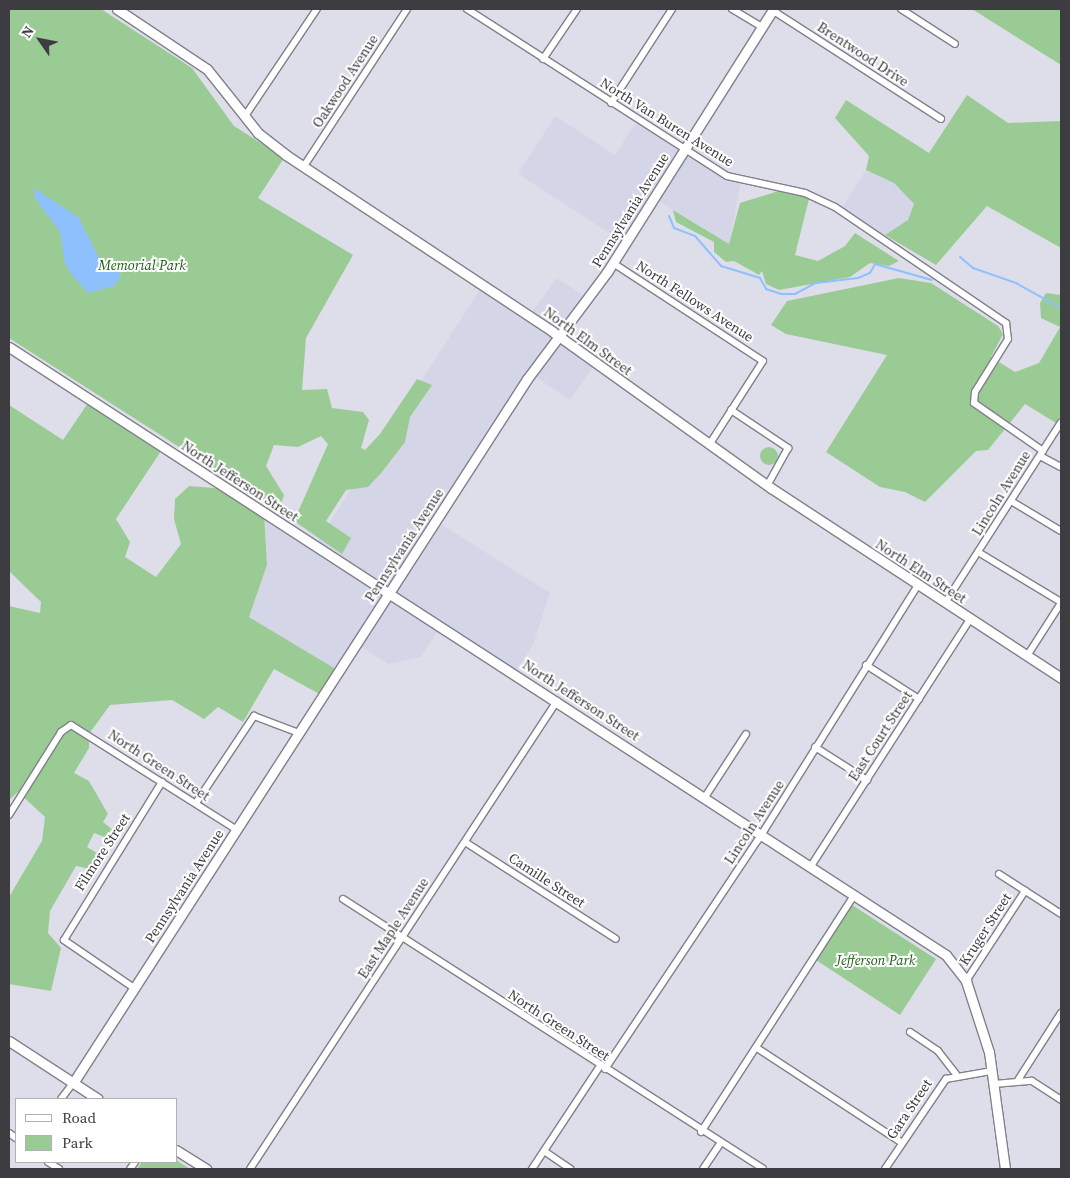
<!DOCTYPE html>
<html>
<head>
<meta charset="utf-8">
<style>
  body { margin:0 }
  #map { position:relative; width:1070px; height:1178px; overflow:hidden; background:#dddee9; font-family:"Source Serif 4",serif }
  div>[style] { position:absolute }
  [style*='--x'] { left:calc(var(--x)*1px); top:calc(var(--y)*1px); width:calc(var(--w)*1px); rotate:calc(var(--a)*1deg) }
  .built>* { inset:0; background:#d5d5e8 }
  .green>* { inset:0; background:#9bcb94 }
  .round { border-radius:50% }
  .water>* { inset:0; background:#8ec0fd }
  .stream>* { height:2px; margin:-1px; padding:0 1px; transform-origin:1px; border-radius:1px; background:#8ec0fd }
  .roads { filter:drop-shadow(1px 0 #80808b) drop-shadow(-1px 0 #80808b) drop-shadow(0 1px #80808b) drop-shadow(0 -1px #80808b) }
  .street>* { height:6px; margin:-3px; padding:0 3px; transform-origin:3px; border-radius:3px; background:#fff }
  .secondary>* { height:9px; margin:-4.5px; padding:0 4.5px; transform-origin:4.5px; border-radius:4.5px; background:#fff }
  span { translate:-50% -50%; white-space:nowrap; text-align:center; line-height:1.15; -webkit-text-stroke:4px #fff; paint-order:stroke }
  .street-label { font-size:14px; color:#3c3c41 }
  .park-label { font-size:14px; color:#1a600f; font-style:italic }
  .frame { position:absolute; inset:0; border:10px solid #3c3c41; pointer-events:none }
  .legend { position:absolute; left:15px; top:1098px; width:162px; height:65px; box-sizing:border-box; background:#fff; border:1px solid #b1b1b3; margin:0; padding:6px 9px; list-style:none; font-size:15px; color:#3c3c41 }
  .legend li { display:flex; align-items:center; gap:10px; height:25px }
  .legend b { width:25px; border:1px solid #b1b1b3 }
  .north { position:absolute; left:15px; top:15px; width:50px; height:50px; -webkit-text-stroke:4px #fff; paint-order:stroke; rotate:303deg; font-size:14px; font-weight:700; line-height:20px; text-align:center; color:#3c3c41 }
  .north::after { content:''; display:block; margin:auto; width:18px; height:22px; background:#3c3c41; clip-path:polygon(50% 0,100% 100%,50% 72%,0 100%) }
</style>
</head>
<body>
<div id="map">
  <div class="built">
    <i style="clip-path:polygon(555px 116px,615px 155px,638px 119px,741px 181px,729px 244px,654px 198px,625px 243px,518px 174px)"></i>
    <i style="clip-path:polygon(866px 170px,894px 183px,914px 205px,908px 220px,885px 235px,840px 211px)"></i>
    <i style="clip-path:polygon(557px 278px,589px 299px,561px 339px,595px 364px,570px 400px,532px 374px,436px 521px,550px 593px,533px 645px,515px 673px,441px 626px,421px 657px,388px 664px,357px 644px,339px 671px,249px 617px,267px 565px,264px 513px,315px 545px,483px 285px,529px 316px)"></i>
  </div>
  <div class="green">
    <i style="clip-path:polygon(9px 9px,101px 9px,192px 68px,234px 126px,284px 158px,258px 198px,353px 255px,306px 338px,302px 390px,327px 389px,332px 408px,363px 412px,369px 420px,361px 448px,365px 450px,380px 434px,417px 379px,432px 385px,410px 417px,405px 442px,382px 472px,368px 487px,346px 490px,326px 521px,351px 538px,342px 554px,294px 521px,328px 444px,321px 436px,298px 447px,274px 445px,266px 466px,284px 495px,279px 511px,9px 338px)"></i>
    <i style="clip-path:polygon(972px 9px,1061px 9px,1061px 65px)"></i>
    <i style="clip-path:polygon(967px 95px,1008px 123px,1061px 121px,1061px 248px,987px 206px,936px 265px,885px 235px,908px 220px,914px 204px,894px 183px,866px 170px,869px 156px,835px 118px,846px 100px,929px 153px)"></i>
    <i style="clip-path:polygon(785px 189px,810px 195px,795px 255px,818px 261px,845px 246px,855px 233px,899px 261px,889px 266px,870px 263px,850px 277px,779px 290px,766px 284px,762px 271px,759px 275px,734px 261px,726px 262px,714px 252px,714px 242px,676px 222px,673px 210px,729px 244px,740px 203px)"></i>
    <i style="clip-path:polygon(899px 278px,931px 283px,998px 326px,1003px 334px,991px 357px,1015px 372px,1039px 363px,1060px 327px,1041px 318px,1040px 303px,1046px 293px,1061px 295px,1061px 415px,1056px 423px,1025px 404px,988px 450px,976px 451px,925px 502px,905px 492px,880px 487px,826px 452px,887px 355px,786px 334px,771px 325px,787px 301px)"></i>
    <i style="clip-path:polygon(90px 400px,163px 448px,116px 519px,130px 542px,125px 557px,156px 577px,181px 544px,174px 519px,175px 499px,189px 486px,227px 489px,264px 513px,267px 565px,249px 617px,339px 671px,323px 696px,274px 669px,243px 722px,218px 707px,204px 719px,172px 700px,110px 705px,89px 734px,89px 748px,74px 773px,89px 781px,108px 814px,103px 822px,114px 831px,110px 839px,94px 833px,87px 847px,100px 855px,91px 869px,76px 866px,50px 911px,48px 933px,61px 948px,51px 991px,9px 984px,9px 897px,42px 841px,45px 817px,18px 792px,9px 800px,9px 606px,40px 613px,41px 602px,9px 571px,9px 405px,63px 440px)"></i>
    <i class="round" style="left:760px;top:447px;width:18px;height:18px"></i>
    <i style="clip-path:polygon(852px 905px,936px 959px,900px 1015px,816px 960px)"></i>
    <i style="clip-path:polygon(176px 1160px,190px 1169px,137px 1169px,142px 1162px)"></i>
  </div>
  <div class="water">
    <i style="clip-path:polygon(34px 188px,78px 217px,98px 256px,117px 268px,121px 277px,114px 286px,88px 293px,72px 275px,65px 264px,60px 232px,35px 198px)"></i>
  </div>
  <div class="stream">
    <i style="--x:669;--y:216;--w:13;--a:67"></i>
    <i style="--x:674;--y:228;--w:22;--a:21"></i>
    <i style="--x:695;--y:236;--w:40;--a:49"></i>
    <i style="--x:721;--y:266;--w:41;--a:17.1"></i>
    <i style="--x:760;--y:278;--w:13;--a:61"></i>
    <i style="--x:766;--y:289;--w:16;--a:18"></i>
    <i style="--x:781;--y:294;--w:14;--a:0"></i>
    <i style="--x:795;--y:294;--w:24;--a:-28"></i>
    <i style="--x:816;--y:283;--w:42;--a:-6.8"></i>
    <i style="--x:858;--y:278;--w:13;--a:-23"></i>
    <i style="--x:870;--y:273;--w:10;--a:-61"></i>
    <i style="--x:875;--y:264;--w:59;--a:15.7"></i>
    <i style="--x:960;--y:257;--w:17;--a:40"></i>
    <i style="--x:973;--y:268;--w:46;--a:19.2"></i>
    <i style="--x:1016;--y:283;--w:51;--a:29.1"></i>
  </div>
  <div class="roads">
    <div class="street">
      <i style="--x:467;--y:9;--w:309;--a:32.7"></i>
      <i style="--x:727;--y:176;--w:80;--a:12.3"></i>
      <i style="--x:805;--y:193;--w:33;--a:25"></i>
      <i style="--x:835;--y:207;--w:207;--a:34.2"></i>
      <i style="--x:1006;--y:323;--w:16;--a:83"></i>
      <i style="--x:1008;--y:339;--w:62;--a:121.9"></i>
      <i style="--x:975;--y:392;--w:11;--a:95"></i>
      <i style="--x:974;--y:403;--w:84;--a:34.8"></i>
      <i style="--x:732;--y:9;--w:35;--a:31"></i>
      <i style="--x:901;--y:9;--w:64;--a:32.9"></i>
      <i style="--x:772;--y:10;--w:201;--a:32.8"></i>
      <i style="--x:543;--y:59;--w:60;--a:-55.8"></i>
      <i style="--x:611;--y:103;--w:112;--a:-57"></i>
      <i style="--x:245;--y:116;--w:129;--a:-56.1"></i>
      <i style="--x:304;--y:166;--w:188;--a:-56.7"></i>
      <i style="--x:613;--y:263;--w:179;--a:33.2"></i>
      <i style="--x:763;--y:361;--w:100;--a:122.7"></i>
      <i style="--x:731;--y:410;--w:69;--a:33.7"></i>
      <i style="--x:788;--y:448;--w:43;--a:118.9"></i>
      <i style="--x:1040;--y:456;--w:24;--a:28"></i>
      <i style="--x:1011;--y:501;--w:58;--a:31"></i>
      <i style="--x:978;--y:552;--w:97;--a:31.1"></i>
      <i style="--x:945;--y:603;--w:215;--a:-57.3"></i>
      <i style="--x:1027;--y:656;--w:63;--a:-57.3"></i>
      <i style="--x:866;--y:665;--w:63;--a:32.7"></i>
      <i style="--x:815;--y:747;--w:62;--a:32.4"></i>
      <i style="--x:705;--y:797;--w:75;--a:-56.9"></i>
      <i style="--x:196;--y:803;--w:105;--a:-56.3"></i>
      <i style="--x:254;--y:716;--w:48;--a:20.7"></i>
      <i style="--x:9;--y:815;--w:98;--a:-57.9"></i>
      <i style="--x:61;--y:732;--w:12;--a:-35"></i>
      <i style="--x:71;--y:725;--w:196;--a:32.3"></i>
      <i style="--x:465;--y:842;--w:179;--a:32.7"></i>
      <i style="--x:811;--y:866;--w:294;--a:-57.2"></i>
      <i style="--x:999;--y:874;--w:74;--a:32.8"></i>
      <i style="--x:343;--y:899;--w:499;--a:32.7"></i>
      <i style="--x:966;--y:981;--w:108;--a:-56.8"></i>
      <i style="--x:134;--y:988;--w:85;--a:-145.6"></i>
      <i style="--x:64;--y:940;--w:186;--a:-58.2"></i>
      <i style="--x:910;--y:1032;--w:34;--a:34"></i>
      <i style="--x:938;--y:1051;--w:29;--a:52"></i>
      <i style="--x:757;--y:1048;--w:173;--a:33.2"></i>
      <i style="--x:605;--y:1069;--w:275;--a:-56.3"></i>
      <i style="--x:758;--y:840;--w:301;--a:-57.9"></i>
      <i style="--x:1018;--y:1080;--w:80;--a:-57.3"></i>
      <i style="--x:994;--y:1084;--w:38;--a:-5"></i>
      <i style="--x:1032;--y:1081;--w:35;--a:33"></i>
      <i style="--x:61;--y:1099;--w:20;--a:-53"></i>
      <i style="--x:701;--y:1132;--w:283;--a:-57.1"></i>
      <i style="--x:9;--y:1133;--w:9;--a:36"></i>
      <i style="--x:544;--y:1151;--w:32;--a:34"></i>
      <i style="--x:48;--y:1162;--w:13;--a:32"></i>
      <i style="--x:130;--y:1169;--w:9;--a:-54"></i>
      <i style="--x:250;--y:1169;--w:560;--a:-56.74"></i>
      <i style="--x:532;--y:1169;--w:123;--a:-56.6"></i>
      <i style="--x:703;--y:1169;--w:32;--a:-56"></i>
      <i style="--x:885;--y:1169;--w:109;--a:-55.9"></i>
      <i style="--x:946;--y:1079;--w:47;--a:-9.9"></i>
    </div>
    <div class="secondary">
      <i style="--x:117;--y:9;--w:108;--a:33.7"></i>
      <i style="--x:207;--y:69;--w:82;--a:51.4"></i>
      <i style="--x:258;--y:133;--w:36;--a:38"></i>
      <i style="--x:286;--y:155;--w:320;--a:33.5"></i>
      <i style="--x:553;--y:332;--w:268;--a:35.6"></i>
      <i style="--x:771;--y:488;--w:347;--a:33.2"></i>
      <i style="--x:9;--y:347;--w:1117;--a:32.98"></i>
      <i style="--x:946;--y:955;--w:33;--a:52"></i>
      <i style="--x:966;--y:981;--w:75;--a:72.1"></i>
      <i style="--x:989;--y:1052;--w:118;--a:82.2"></i>
      <i style="--x:9;--y:1041;--w:106;--a:33.1"></i>
      <i style="--x:73;--y:1083;--w:838;--a:-57.18"></i>
      <i style="--x:527;--y:379;--w:134;--a:-53.2"></i>
      <i style="--x:607;--y:272;--w:311;--a:-57.7"></i>
      <i style="--x:176;--y:1150;--w:36;--a:32"></i>
    </div>
  </div>
  <div class="street-label">
    <span style="left:863px;top:54px;rotate:33deg">Brentwood Drive</span>
    <span style="left:345px;top:81px;rotate:-57deg">Oakwood Avenue</span>
    <span style="left:667px;top:122px;rotate:32deg">North Van Buren Avenue</span>
    <span style="left:630px;top:210px;rotate:-58deg">Pennsylvania Avenue</span>
    <span style="left:695px;top:301px;rotate:33deg">North Fellows Avenue</span>
    <span style="left:588px;top:341px;rotate:36deg">North Elm Street</span>
    <span style="left:240px;top:481px;rotate:33deg">North Jefferson Street</span>
    <span style="left:1001px;top:493px;rotate:-58deg">Lincoln Avenue</span>
    <span style="left:404px;top:545px;rotate:-57deg">Pennsylvania Avenue</span>
    <span style="left:921px;top:571px;rotate:33deg">North Elm Street</span>
    <span style="left:581px;top:700px;rotate:33deg">North Jefferson Street</span>
    <span style="left:880px;top:736px;rotate:-57deg">East Court Street</span>
    <span style="left:159px;top:765px;rotate:33deg">North Green Street</span>
    <span style="left:754px;top:822px;rotate:-57deg">Lincoln Avenue</span>
    <span style="left:102px;top:852px;rotate:-57deg">Filmore Street</span>
    <span style="left:547px;top:880px;rotate:33deg">Camille Street</span>
    <span style="left:184px;top:886px;rotate:-57deg">Pennsylvania Avenue</span>
    <span style="left:393px;top:928px;rotate:-57deg">East Maple Avenue</span>
    <span style="left:985px;top:929px;rotate:-57deg">Kruger Street</span>
    <span style="left:559px;top:1025px;rotate:33deg">North Green Street</span>
    <span style="left:909px;top:1109px;rotate:-56deg">Gara Street</span>
  </div>
  <div class="park-label">
    <span style="left:142px;top:265px">Memorial Park</span>
    <span style="left:876px;top:960px">Jefferson Park</span>
  </div>
  <div class="frame"></div>
  <ul class="legend">
  <li><b style="height:6px;background:#fff"></b>Road</li>
  <li><b style="height:14px;background:#9bcb94"></b>Park</li>
  </ul>
  <div class="north">N</div>
</div>
</body>
</html>
